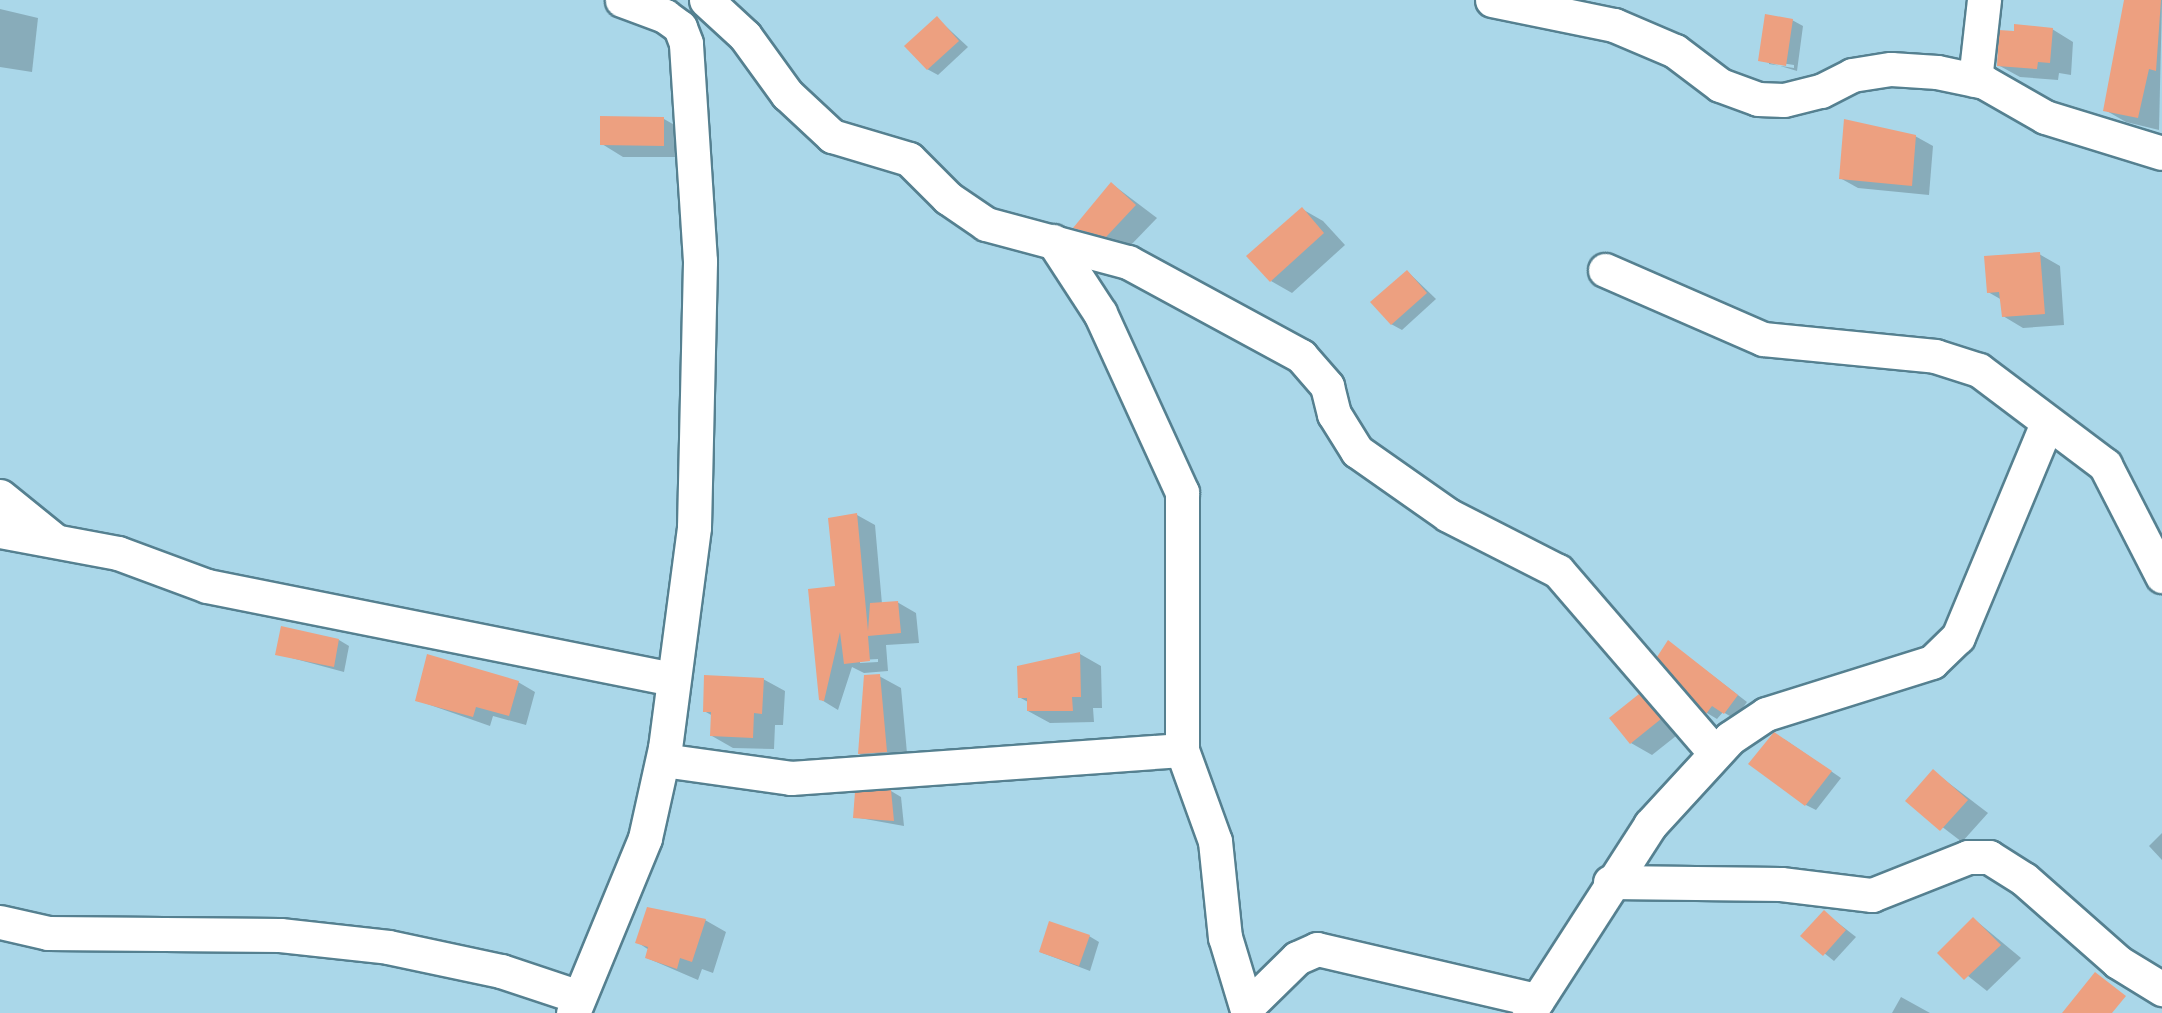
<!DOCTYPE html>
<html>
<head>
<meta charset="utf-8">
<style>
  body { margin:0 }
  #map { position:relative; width:2162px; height:1013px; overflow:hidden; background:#aad7e9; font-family:"DejaVu Sans",sans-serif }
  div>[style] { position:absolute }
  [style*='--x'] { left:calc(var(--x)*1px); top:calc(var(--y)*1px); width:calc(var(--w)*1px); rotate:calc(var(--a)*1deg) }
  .shadow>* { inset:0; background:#0003 }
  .building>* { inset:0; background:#eda080 }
  .roads { filter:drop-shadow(2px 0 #558090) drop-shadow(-2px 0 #558090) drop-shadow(0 2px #558090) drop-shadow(0 -2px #558090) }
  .minor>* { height:33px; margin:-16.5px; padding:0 16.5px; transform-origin:16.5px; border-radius:16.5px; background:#fff }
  span { translate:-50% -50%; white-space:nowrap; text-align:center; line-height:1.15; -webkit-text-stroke:4.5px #aad7e9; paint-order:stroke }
</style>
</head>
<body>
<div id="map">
  <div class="shadow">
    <i style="clip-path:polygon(2126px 0,2162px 0,2159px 130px,2126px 122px,2105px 110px)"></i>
    <i style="clip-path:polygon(0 9px,38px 18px,32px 72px,0 67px)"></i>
    <i style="clip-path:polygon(937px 18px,968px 47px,938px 75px,927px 69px)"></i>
    <i style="clip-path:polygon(evenodd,1792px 20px,1803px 26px,1797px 71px,1760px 60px,1792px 20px,1769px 61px,1794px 65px,1794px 68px,1769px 64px,1769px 61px)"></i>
    <i style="clip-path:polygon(2052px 29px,2073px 42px,2071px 75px,2059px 73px,2058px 80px,2020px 77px,1998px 65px)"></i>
    <i style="clip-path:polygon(664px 119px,685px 131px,685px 157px,623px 157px,602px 144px)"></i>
    <i style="clip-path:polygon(1845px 121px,1915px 136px,1933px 146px,1929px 195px,1858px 188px,1840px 178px)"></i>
    <i style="clip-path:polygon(1112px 184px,1157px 218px,1128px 248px,1076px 228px)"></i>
    <i style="clip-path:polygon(1302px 209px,1323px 221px,1345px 245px,1292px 293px,1271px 281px)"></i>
    <i style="clip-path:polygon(2039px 254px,2060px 266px,2064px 325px,2023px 328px,2003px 316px,2002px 300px,1988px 292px)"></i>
    <i style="clip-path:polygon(1407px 271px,1436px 299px,1402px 330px,1391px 324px)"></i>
    <i style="clip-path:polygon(evenodd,857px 515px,875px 525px,882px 604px,897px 602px,916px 613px,919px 643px,886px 645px,888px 671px,864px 673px,852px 667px,838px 710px,820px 699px,837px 588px,857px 515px,878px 659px,878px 662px,860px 663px,860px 660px,878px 659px)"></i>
    <i style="clip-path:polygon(339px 640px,349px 646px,344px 672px,277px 654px)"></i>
    <i style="clip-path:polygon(1669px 642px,1747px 702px,1735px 719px,1723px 712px,1717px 719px,1707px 713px)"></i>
    <i style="clip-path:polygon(1080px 654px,1101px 666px,1102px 708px,1093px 708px,1094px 722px,1050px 723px,1028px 711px,1028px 702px,1019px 697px,1018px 668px)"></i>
    <i style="clip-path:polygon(879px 676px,901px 688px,908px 764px,880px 766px,859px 754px)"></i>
    <i style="clip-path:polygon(763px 679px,785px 691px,783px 725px,775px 725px,774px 749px,733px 748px,712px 736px,713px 716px,704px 711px)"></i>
    <i style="clip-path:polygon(518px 682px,535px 692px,526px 725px,493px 716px,490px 726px,416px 700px)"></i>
    <i style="clip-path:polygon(1639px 696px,1661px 708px,1681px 732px,1652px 755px,1631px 743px)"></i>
    <i style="clip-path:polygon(1784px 739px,1841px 778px,1816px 810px,1806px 805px)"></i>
    <i style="clip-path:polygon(1933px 771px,1988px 813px,1962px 842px,1907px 800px)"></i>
    <i style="clip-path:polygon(891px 791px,901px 797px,904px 826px,854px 817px)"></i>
    <i style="clip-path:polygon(2162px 833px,2162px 860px,2149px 846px)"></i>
    <i style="clip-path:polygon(1824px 912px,1856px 937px,1834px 961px,1803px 936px)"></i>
    <i style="clip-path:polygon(1974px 919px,2021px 958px,1987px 991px,1939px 953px)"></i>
    <i style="clip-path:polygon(705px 920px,726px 932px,713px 973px,702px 969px,698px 980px,647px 958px,649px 950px,637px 942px)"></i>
    <i style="clip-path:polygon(1089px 936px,1099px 942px,1090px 971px,1040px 952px)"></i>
    <i style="clip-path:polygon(1901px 997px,1930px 1013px,1892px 1013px)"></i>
  </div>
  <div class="building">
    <i style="clip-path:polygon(2124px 0,2161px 0,2156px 71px,2149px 69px,2138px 118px,2103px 111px)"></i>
    <i style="clip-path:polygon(1765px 14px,1793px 19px,1786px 66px,1758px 61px)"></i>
    <i style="clip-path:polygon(937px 16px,959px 41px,927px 70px,904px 46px)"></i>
    <i style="clip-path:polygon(2014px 24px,2053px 28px,2050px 63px,2038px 62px,2037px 69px,1997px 66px,1999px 30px,2014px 31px)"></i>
    <i style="clip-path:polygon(600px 116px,664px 117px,664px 146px,600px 145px)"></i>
    <i style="clip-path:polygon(1844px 119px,1916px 135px,1912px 186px,1839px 179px)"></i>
    <i style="clip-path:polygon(1111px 182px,1136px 205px,1106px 237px,1073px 228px)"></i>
    <i style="clip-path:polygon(1302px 207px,1324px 233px,1270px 282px,1246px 256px)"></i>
    <i style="clip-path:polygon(2040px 252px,2045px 314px,2002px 317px,1999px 292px,1987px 293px,1984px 256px)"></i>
    <i style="clip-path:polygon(1407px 270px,1427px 293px,1391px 325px,1370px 302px)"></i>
    <i style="clip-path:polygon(857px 513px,868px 631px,870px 603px,898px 601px,901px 633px,868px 636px,870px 661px,844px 664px,840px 632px,824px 701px,819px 700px,808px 589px,835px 586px,828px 518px)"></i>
    <i style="clip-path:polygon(281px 626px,339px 639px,334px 667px,275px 655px)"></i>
    <i style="clip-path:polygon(1668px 640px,1738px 695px,1724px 714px,1712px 706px,1706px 714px,1657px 657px)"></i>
    <i style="clip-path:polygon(1080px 652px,1081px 697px,1072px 697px,1073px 711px,1027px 711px,1027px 698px,1018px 698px,1017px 666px)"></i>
    <i style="clip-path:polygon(427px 654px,519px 681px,509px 716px,476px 707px,473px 717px,415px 701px)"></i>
    <i style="clip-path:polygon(880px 674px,887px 752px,858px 754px,864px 675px)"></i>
    <i style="clip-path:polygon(704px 675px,764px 678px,762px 714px,754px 713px,753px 738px,710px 736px,711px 712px,703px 712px)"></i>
    <i style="clip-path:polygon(1639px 694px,1661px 719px,1630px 744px,1609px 718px)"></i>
    <i style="clip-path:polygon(1774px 732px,1832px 771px,1805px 806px,1748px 764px)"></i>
    <i style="clip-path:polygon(1933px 769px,1968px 800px,1940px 831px,1905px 801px)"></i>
    <i style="clip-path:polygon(891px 790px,894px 821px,853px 818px,855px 792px)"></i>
    <i style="clip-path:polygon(647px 907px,706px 919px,692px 962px,680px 958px,677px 969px,645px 958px,648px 947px,635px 943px)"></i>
    <i style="clip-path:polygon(1824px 910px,1846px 930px,1823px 956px,1800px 936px)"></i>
    <i style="clip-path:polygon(1973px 917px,2001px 945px,1964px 980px,1937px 953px)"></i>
    <i style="clip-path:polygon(1049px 921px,1090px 935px,1079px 966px,1039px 952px)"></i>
    <i style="clip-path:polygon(2095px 972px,2126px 996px,2112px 1013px,2062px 1013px)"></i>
  </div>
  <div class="roads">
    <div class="minor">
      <i style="--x:706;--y:0;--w:53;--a:42.7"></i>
      <i style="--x:745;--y:36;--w:72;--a:54.1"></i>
      <i style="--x:787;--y:94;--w:62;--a:43"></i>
      <i style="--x:832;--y:136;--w:80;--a:16.6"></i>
      <i style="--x:909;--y:159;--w:55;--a:45"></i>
      <i style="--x:948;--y:198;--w:46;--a:34.4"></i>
      <i style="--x:986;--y:224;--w:147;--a:15"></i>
      <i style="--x:1128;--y:262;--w:197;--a:28.5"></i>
      <i style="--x:1301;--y:356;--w:40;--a:49"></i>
      <i style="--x:1327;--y:386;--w:29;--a:76"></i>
      <i style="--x:1334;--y:414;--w:44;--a:58.1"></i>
      <i style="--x:1357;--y:451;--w:111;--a:35.1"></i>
      <i style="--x:1448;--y:515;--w:123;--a:27"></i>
      <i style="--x:1558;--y:571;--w:240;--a:49.2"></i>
      <i style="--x:1492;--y:0;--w:125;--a:11.6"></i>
      <i style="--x:1614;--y:25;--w:66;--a:23.1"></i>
      <i style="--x:1675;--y:51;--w:56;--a:37.1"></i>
      <i style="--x:1720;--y:85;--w:40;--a:20.2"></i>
      <i style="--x:1758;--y:99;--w:26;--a:2"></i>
      <i style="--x:1784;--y:100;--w:38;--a:-14"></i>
      <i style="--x:1821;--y:91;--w:35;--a:-27"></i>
      <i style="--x:1852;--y:75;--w:39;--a:-9"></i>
      <i style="--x:1891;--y:69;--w:46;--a:3.7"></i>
      <i style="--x:1937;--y:72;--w:48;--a:12"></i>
      <i style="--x:1984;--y:82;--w:70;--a:29.8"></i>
      <i style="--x:2045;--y:117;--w:122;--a:17.1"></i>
      <i style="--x:1975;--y:80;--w:81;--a:-83.6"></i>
      <i style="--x:1053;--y:241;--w:86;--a:56.9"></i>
      <i style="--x:1100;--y:313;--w:197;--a:65.4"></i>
      <i style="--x:1182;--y:492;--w:258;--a:90"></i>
      <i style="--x:1182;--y:750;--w:97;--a:70.1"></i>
      <i style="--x:1215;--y:841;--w:97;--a:84.1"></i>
      <i style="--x:1225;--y:937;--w:79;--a:73.2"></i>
      <i style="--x:1605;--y:270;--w:172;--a:23.6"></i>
      <i style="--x:1763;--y:339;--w:173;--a:5.6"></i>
      <i style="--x:1935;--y:356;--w:46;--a:17.7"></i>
      <i style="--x:1979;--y:370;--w:158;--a:37"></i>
      <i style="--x:2105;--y:465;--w:125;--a:62.8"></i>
      <i style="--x:0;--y:496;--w:68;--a:39.1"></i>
      <i style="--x:0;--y:531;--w:120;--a:10.6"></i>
      <i style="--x:118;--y:553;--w:95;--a:20.3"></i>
      <i style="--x:207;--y:586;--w:473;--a:11.3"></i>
      <i style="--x:663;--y:760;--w:129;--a:8"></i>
      <i style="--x:791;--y:778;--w:392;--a:-4.1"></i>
      <i style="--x:1610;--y:882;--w:171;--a:0.7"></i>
      <i style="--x:1781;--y:884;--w:92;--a:6.9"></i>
      <i style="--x:1872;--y:895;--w:103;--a:-21.6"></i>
      <i style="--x:1968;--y:857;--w:21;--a:0"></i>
      <i style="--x:1989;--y:857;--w:41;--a:32.2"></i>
      <i style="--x:2024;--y:879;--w:125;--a:41.4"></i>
      <i style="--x:2118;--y:962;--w:52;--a:31.5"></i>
      <i style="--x:0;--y:922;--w:49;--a:12.9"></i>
      <i style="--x:48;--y:933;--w:232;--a:0.5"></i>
      <i style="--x:280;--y:935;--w:109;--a:6.3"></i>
      <i style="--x:388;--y:947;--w:116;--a:12"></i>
      <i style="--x:501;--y:971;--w:82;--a:18.4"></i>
      <i style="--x:1247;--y:1007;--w:70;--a:-44.4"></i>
      <i style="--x:1297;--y:958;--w:22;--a:-24"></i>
      <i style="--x:1317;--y:949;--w:226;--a:13.1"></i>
      <i style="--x:573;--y:1013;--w:189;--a:-67.6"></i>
      <i style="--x:645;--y:838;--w:92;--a:-77.5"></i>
      <i style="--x:665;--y:748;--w:223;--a:-82.5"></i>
      <i style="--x:694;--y:527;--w:266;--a:-88.7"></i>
      <i style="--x:700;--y:261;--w:218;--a:-93.7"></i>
      <i style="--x:686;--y:43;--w:17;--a:-111"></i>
      <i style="--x:680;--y:27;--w:19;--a:-144"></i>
      <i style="--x:665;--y:16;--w:46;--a:-159.6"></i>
      <i style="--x:1529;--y:1013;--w:224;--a:-57.2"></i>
      <i style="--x:1650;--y:825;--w:118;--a:-47.4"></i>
      <i style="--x:1730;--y:738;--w:43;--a:-33.7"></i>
      <i style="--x:1766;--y:714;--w:174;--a:-17.4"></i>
      <i style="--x:1932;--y:662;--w:36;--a:-44"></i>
      <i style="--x:1958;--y:637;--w:232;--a:-67.4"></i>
    </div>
  </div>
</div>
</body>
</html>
